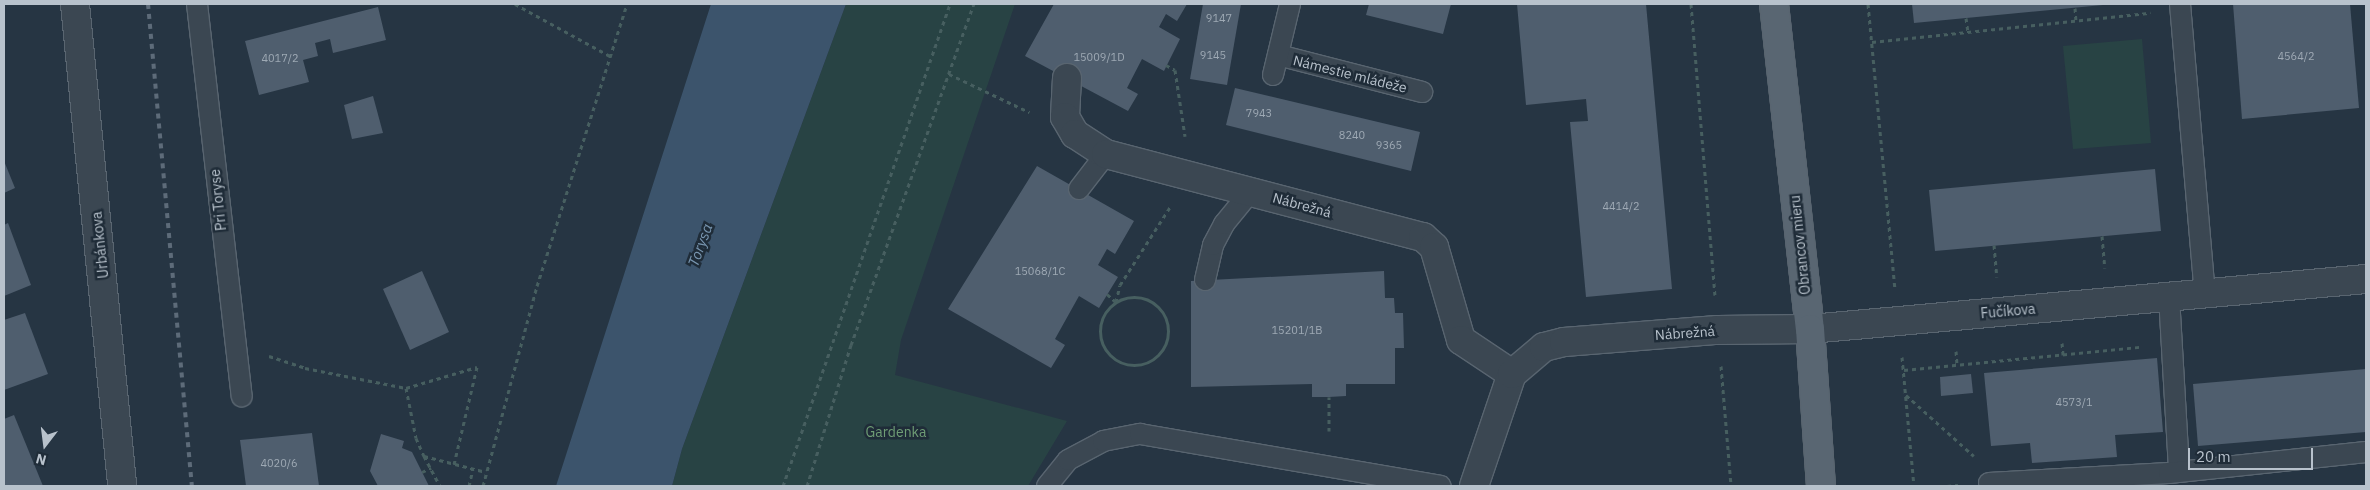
<!DOCTYPE html>
<html>
<head>
<meta charset="utf-8">
<style>
  body { margin:0 }
  #map { position:relative; width:2370px; height:490px; overflow:hidden; background:#263543; font-family:"IBM Plex Sans",sans-serif }
  div>[style] { position:absolute }
  [style*='--x'] { left:calc(var(--x)*1px); top:calc(var(--y)*1px); width:calc(var(--w)*1px); rotate:calc(var(--a)*1deg) }
  .green>* { inset:0; background:#284344 }
  .water>* { inset:0; background:#3c546c }
  .building>* { inset:0; background:#4f5e6e }
  .path>* { height:3px; margin-top:-1.5px; transform-origin:0; background:repeating-linear-gradient(90deg,#475f60 0 4px,transparent 0 8px) }
  .path>.ring { margin:-1.5px; padding:0; box-sizing:content-box; background:none; border:3px solid #475f60; border-radius:50% }
  .roads { filter:drop-shadow(1px 0 #596570) drop-shadow(-1px 0 #596570) drop-shadow(0 1px #596570) drop-shadow(0 -1px #596570) }
  .service>* { height:20px; margin:-10px; padding:0 10px; transform-origin:10px; border-radius:10px; background:#3b4752 }
  .minor>* { height:28px; margin:-14px; padding:0 14px; transform-origin:14px; border-radius:14px; background:#3b4752 }
  .primary>* { height:28px; margin:-14px; padding:0 14px; transform-origin:14px; border-radius:14px; background:#596672 }
  .rail>* { height:4px; margin-top:-2px; transform-origin:0; background:repeating-linear-gradient(90deg,#5d6b79 0 5px,transparent 0 10px) }
  span { translate:-50% -50%; white-space:nowrap; text-align:center; line-height:1.15; -webkit-text-stroke:5px #1f2c38; paint-order:stroke }
  .number-label { font-size:11px; color:#9ea9b4 }
  .number-label span { -webkit-text-stroke-width:0 }
  .street-label { font-size:14px; color:#b8c2cc }
  .park-label { font-size:14px; color:#6f9d75 }
  .water-label { font-size:15px; color:#7895af; font-style:italic }
  .frame { position:absolute; inset:0; border:5px solid #b8c2cc; pointer-events:none }
  .north { position:absolute; left:20px; top:420px; width:50px; height:50px; -webkit-text-stroke:4px #1f2c38; paint-order:stroke; rotate:195deg; font-size:14px; font-weight:700; line-height:20px; text-align:center; color:#b8c2cc }
  .north::after { content:''; display:block; margin:auto; width:18px; height:22px; background:#b8c2cc; clip-path:polygon(50% 0,100% 100%,50% 72%,0 100%) }
  .scale { position:absolute; left:2188px; top:448px; width:125px; height:22px; box-sizing:border-box; border:2px solid #b8c2cc; border-top:0; padding-left:6px; font-size:15px; line-height:18px; white-space:nowrap; color:#b8c2cc; -webkit-text-stroke:4px #1f2c38; paint-order:stroke }
</style>
</head>
<body>
<div id="map">
  <div class="green">
    <i style="clip-path:polygon(846px 4px,1015px 4px,901px 340px,895px 375px,1067px 421px,1028px 486px,672px 486px,682px 449px)"></i>
    <i style="clip-path:polygon(2142px 39px,2151px 143px,2073px 149px,2063px 46px)"></i>
  </div>
  <div class="water">
    <i style="clip-path:polygon(711px 4px,846px 4px,682px 449px,672px 486px,556px 486px)"></i>
  </div>
  <div class="building">
    <i style="clip-path:polygon(1054px 4px,1187px 4px,1177px 21px,1166px 14px,1159px 27px,1180px 39px,1164px 71px,1142px 59px,1127px 88px,1138px 94px,1128px 111px,1025px 56px)"></i>
    <i style="clip-path:polygon(1203px 4px,1241px 4px,1227px 85px,1190px 79px)"></i>
    <i style="clip-path:polygon(1369px 4px,1451px 4px,1443px 34px,1366px 15px)"></i>
    <i style="clip-path:polygon(1517px 4px,1646px 4px,1672px 289px,1586px 297px,1570px 122px,1588px 121px,1586px 99px,1526px 105px)"></i>
    <i style="clip-path:polygon(1912px 4px,2103px 4px,2103px 5px,1914px 23px)"></i>
    <i style="clip-path:polygon(2233px 4px,2350px 4px,2359px 108px,2242px 119px)"></i>
    <i style="clip-path:polygon(378px 7px,386px 40px,333px 53px,330px 39px,315px 43px,318px 56px,303px 60px,309px 82px,259px 95px,245px 41px)"></i>
    <i style="clip-path:polygon(1235px 88px,1420px 132px,1411px 171px,1226px 125px)"></i>
    <i style="clip-path:polygon(373px 96px,383px 133px,352px 139px,344px 105px)"></i>
    <i style="clip-path:polygon(4px 161px,15px 188px,4px 193px)"></i>
    <i style="clip-path:polygon(1037px 166px,1134px 221px,1115px 254px,1107px 249px,1098px 265px,1118px 277px,1099px 308px,1079px 296px,1055px 339px,1065px 345px,1051px 368px,948px 309px)"></i>
    <i style="clip-path:polygon(2155px 169px,2161px 231px,1935px 251px,1929px 190px)"></i>
    <i style="clip-path:polygon(8px 223px,31px 285px,4px 296px,4px 225px)"></i>
    <i style="clip-path:polygon(422px 271px,449px 332px,410px 350px,383px 289px)"></i>
    <i style="clip-path:polygon(1384px 271px,1385px 298px,1394px 298px,1395px 313px,1403px 313px,1404px 348px,1395px 348px,1395px 384px,1346px 384px,1346px 396px,1329px 397px,1312px 397px,1312px 384px,1191px 387px,1191px 281px)"></i>
    <i style="clip-path:polygon(25px 313px,48px 374px,4px 390px,4px 320px)"></i>
    <i style="clip-path:polygon(2157px 358px,2163px 432px,2115px 435px,2117px 457px,2032px 463px,2030px 443px,1991px 446px,1984px 373px)"></i>
    <i style="clip-path:polygon(2366px 369px,2366px 432px,2198px 446px,2193px 384px)"></i>
    <i style="clip-path:polygon(1971px 374px,1973px 393px,1941px 396px,1940px 377px)"></i>
    <i style="clip-path:polygon(14px 415px,43px 486px,4px 486px,4px 419px)"></i>
    <i style="clip-path:polygon(312px 433px,319px 486px,246px 486px,240px 440px)"></i>
    <i style="clip-path:polygon(381px 434px,404px 441px,402px 448px,412px 452px,429px 486px,378px 486px,370px 471px)"></i>
  </div>
  <div class="path">
    <i style="--x:515;--y:4;--w:108;--a:28.7"></i>
    <i style="--x:1691;--y:4;--w:292;--a:85.3"></i>
    <i style="--x:1868;--y:4;--w:284;--a:84.6"></i>
    <i style="--x:2075;--y:8;--w:13;--a:86"></i>
    <i style="--x:1966;--y:18;--w:14;--a:82"></i>
    <i style="--x:1872;--y:42;--w:280;--a:-6"></i>
    <i style="--x:1166;--y:65;--w:10;--a:29"></i>
    <i style="--x:1175;--y:70;--w:67;--a:81.4"></i>
    <i style="--x:949;--y:74;--w:89;--a:25.4"></i>
    <i style="--x:2102;--y:236;--w:32;--a:85"></i>
    <i style="--x:1994;--y:245;--w:32;--a:85"></i>
    <i style="--x:1107;--y:294;--w:12;--a:42"></i>
    <i style="--x:1116;--y:302;--w:17;--a:-77"></i>
    <i style="--x:1120;--y:285;--w:93;--a:-57.3"></i>
    <i class="ring" style="left:1100px;top:297px;width:65px;height:65px"></i>
    <i style="--x:2062;--y:343;--w:12;--a:85"></i>
    <i style="--x:1956;--y:351;--w:14;--a:86"></i>
    <i style="--x:269;--y:356;--w:38;--a:18"></i>
    <i style="--x:305;--y:368;--w:103;--a:11.2"></i>
    <i style="--x:406;--y:388;--w:51;--a:78.7"></i>
    <i style="--x:416;--y:438;--w:20;--a:66"></i>
    <i style="--x:424;--y:456;--w:64;--a:14.5"></i>
    <i style="--x:1902;--y:357;--w:130;--a:84.7"></i>
    <i style="--x:1721;--y:366;--w:120;--a:85.2"></i>
    <i style="--x:1904;--y:370;--w:237;--a:-5.6"></i>
    <i style="--x:406;--y:388;--w:74;--a:-16.5"></i>
    <i style="--x:477;--y:367;--w:100;--a:103.3"></i>
    <i style="--x:1906;--y:395;--w:91;--a:41.9"></i>
    <i style="--x:1329;--y:431;--w:34;--a:-90"></i>
    <i style="--x:424;--y:456;--w:34;--a:62"></i>
    <i style="--x:422;--y:472;--w:10;--a:-24"></i>
    <i style="--x:469;--y:486;--w:17;--a:-77"></i>
    <i style="--x:483;--y:486;--w:207;--a:-74.9"></i>
    <i style="--x:537;--y:286;--w:296;--a:-72.3"></i>
    <i style="--x:783;--y:486;--w:510;--a:-70.89"></i>
    <i style="--x:807;--y:486;--w:148;--a:-72.7"></i>
    <i style="--x:851;--y:345;--w:363;--a:-70.2"></i>
    <i style="--x:1947;--y:486;--w:11;--a:-5"></i>
  </div>
  <div class="roads">
    <div class="service">
      <i style="--x:197;--y:4;--w:395;--a:83.5"></i>
      <i style="--x:2180;--y:4;--w:290;--a:85.1"></i>
      <i style="--x:1278;--y:55;--w:149;--a:14.4"></i>
      <i style="--x:1273;--y:75;--w:73;--a:-76.5"></i>
      <i style="--x:1079;--y:189;--w:44;--a:-52.4"></i>
      <i style="--x:1205;--y:280;--w:36;--a:-77"></i>
      <i style="--x:1213;--y:245;--w:24;--a:-62"></i>
      <i style="--x:1224;--y:224;--w:43;--a:-50.7"></i>
      <i style="--x:2169;--y:296;--w:176;--a:86.7"></i>
      <i style="--x:1989;--y:483;--w:180;--a:-3.2"></i>
      <i style="--x:2169;--y:473;--w:198;--a:-6.1"></i>
      <i style="--x:1047;--y:486;--w:33;--a:-51"></i>
      <i style="--x:1068;--y:460;--w:40;--a:-28"></i>
      <i style="--x:1103;--y:441;--w:38;--a:-11"></i>
      <i style="--x:1140;--y:434;--w:305;--a:9.8"></i>
    </div>
    <div class="minor">
      <i style="--x:75;--y:4;--w:484;--a:84.4"></i>
      <i style="--x:1067;--y:78;--w:39;--a:93"></i>
      <i style="--x:1065;--y:117;--w:20;--a:60"></i>
      <i style="--x:1075;--y:134;--w:37;--a:33"></i>
      <i style="--x:1106;--y:154;--w:328;--a:14.7"></i>
      <i style="--x:1423;--y:237;--w:15;--a:42"></i>
      <i style="--x:1434;--y:247;--w:97;--a:73.8"></i>
      <i style="--x:1461;--y:340;--w:61;--a:33.7"></i>
      <i style="--x:1474;--y:486;--w:118;--a:-71.3"></i>
      <i style="--x:1512;--y:374;--w:42;--a:-40.2"></i>
      <i style="--x:1544;--y:347;--w:21;--a:-14"></i>
      <i style="--x:1564;--y:342;--w:154;--a:-4.5"></i>
      <i style="--x:1718;--y:330;--w:92;--a:-0.6"></i>
      <i style="--x:1810;--y:329;--w:558;--a:-5.14"></i>
    </div>
    <div class="primary">
      <i style="--x:1774;--y:4;--w:327;--a:83.7"></i>
      <i style="--x:1810;--y:329;--w:157;--a:86"></i>
    </div>
  </div>
  <div class="rail">
    <i style="--x:148;--y:4;--w:484;--a:84.8"></i>
  </div>
  <div class="number-label">
    <span style="left:1219px;top:18px">9147</span>
    <span style="left:1213px;top:55px">9145</span>
    <span style="left:2296px;top:56px">4564/2</span>
    <span style="left:1099px;top:57px">15009/1D</span>
    <span style="left:280px;top:58px">4017/2</span>
    <span style="left:1259px;top:113px">7943</span>
    <span style="left:1352px;top:135px">8240</span>
    <span style="left:1389px;top:145px">9365</span>
    <span style="left:1621px;top:206px">4414/2</span>
    <span style="left:1040px;top:271px">15068/1C</span>
    <span style="left:1297px;top:330px">15201/1B</span>
    <span style="left:2074px;top:402px">4573/1</span>
    <span style="left:279px;top:463px">4020/6</span>
  </div>
  <div class="street-label">
    <span style="left:1350px;top:74px;rotate:14deg">Námestie mládeže</span>
    <span style="left:218px;top:200px;rotate:-96deg">Pri Toryse</span>
    <span style="left:1302px;top:205px;rotate:15deg">Nábrežná</span>
    <span style="left:100px;top:245px;rotate:-96deg">Urbánkova</span>
    <span style="left:1800px;top:245px;rotate:-96deg">Obrancov mieru</span>
    <span style="left:2008px;top:311px;rotate:-5deg">Fučíkova</span>
    <span style="left:1685px;top:333px;rotate:-4deg">Nábrežná</span>
  </div>
  <div class="park-label">
    <span style="left:896px;top:432px">Gardenka</span>
  </div>
  <div class="water-label">
    <span style="left:700px;top:245px;rotate:-70deg">Torysa</span>
  </div>
  <div class="frame"></div>
  <div class="north">N</div>
  <div class="scale">20 m</div>
</div>
</body>
</html>
